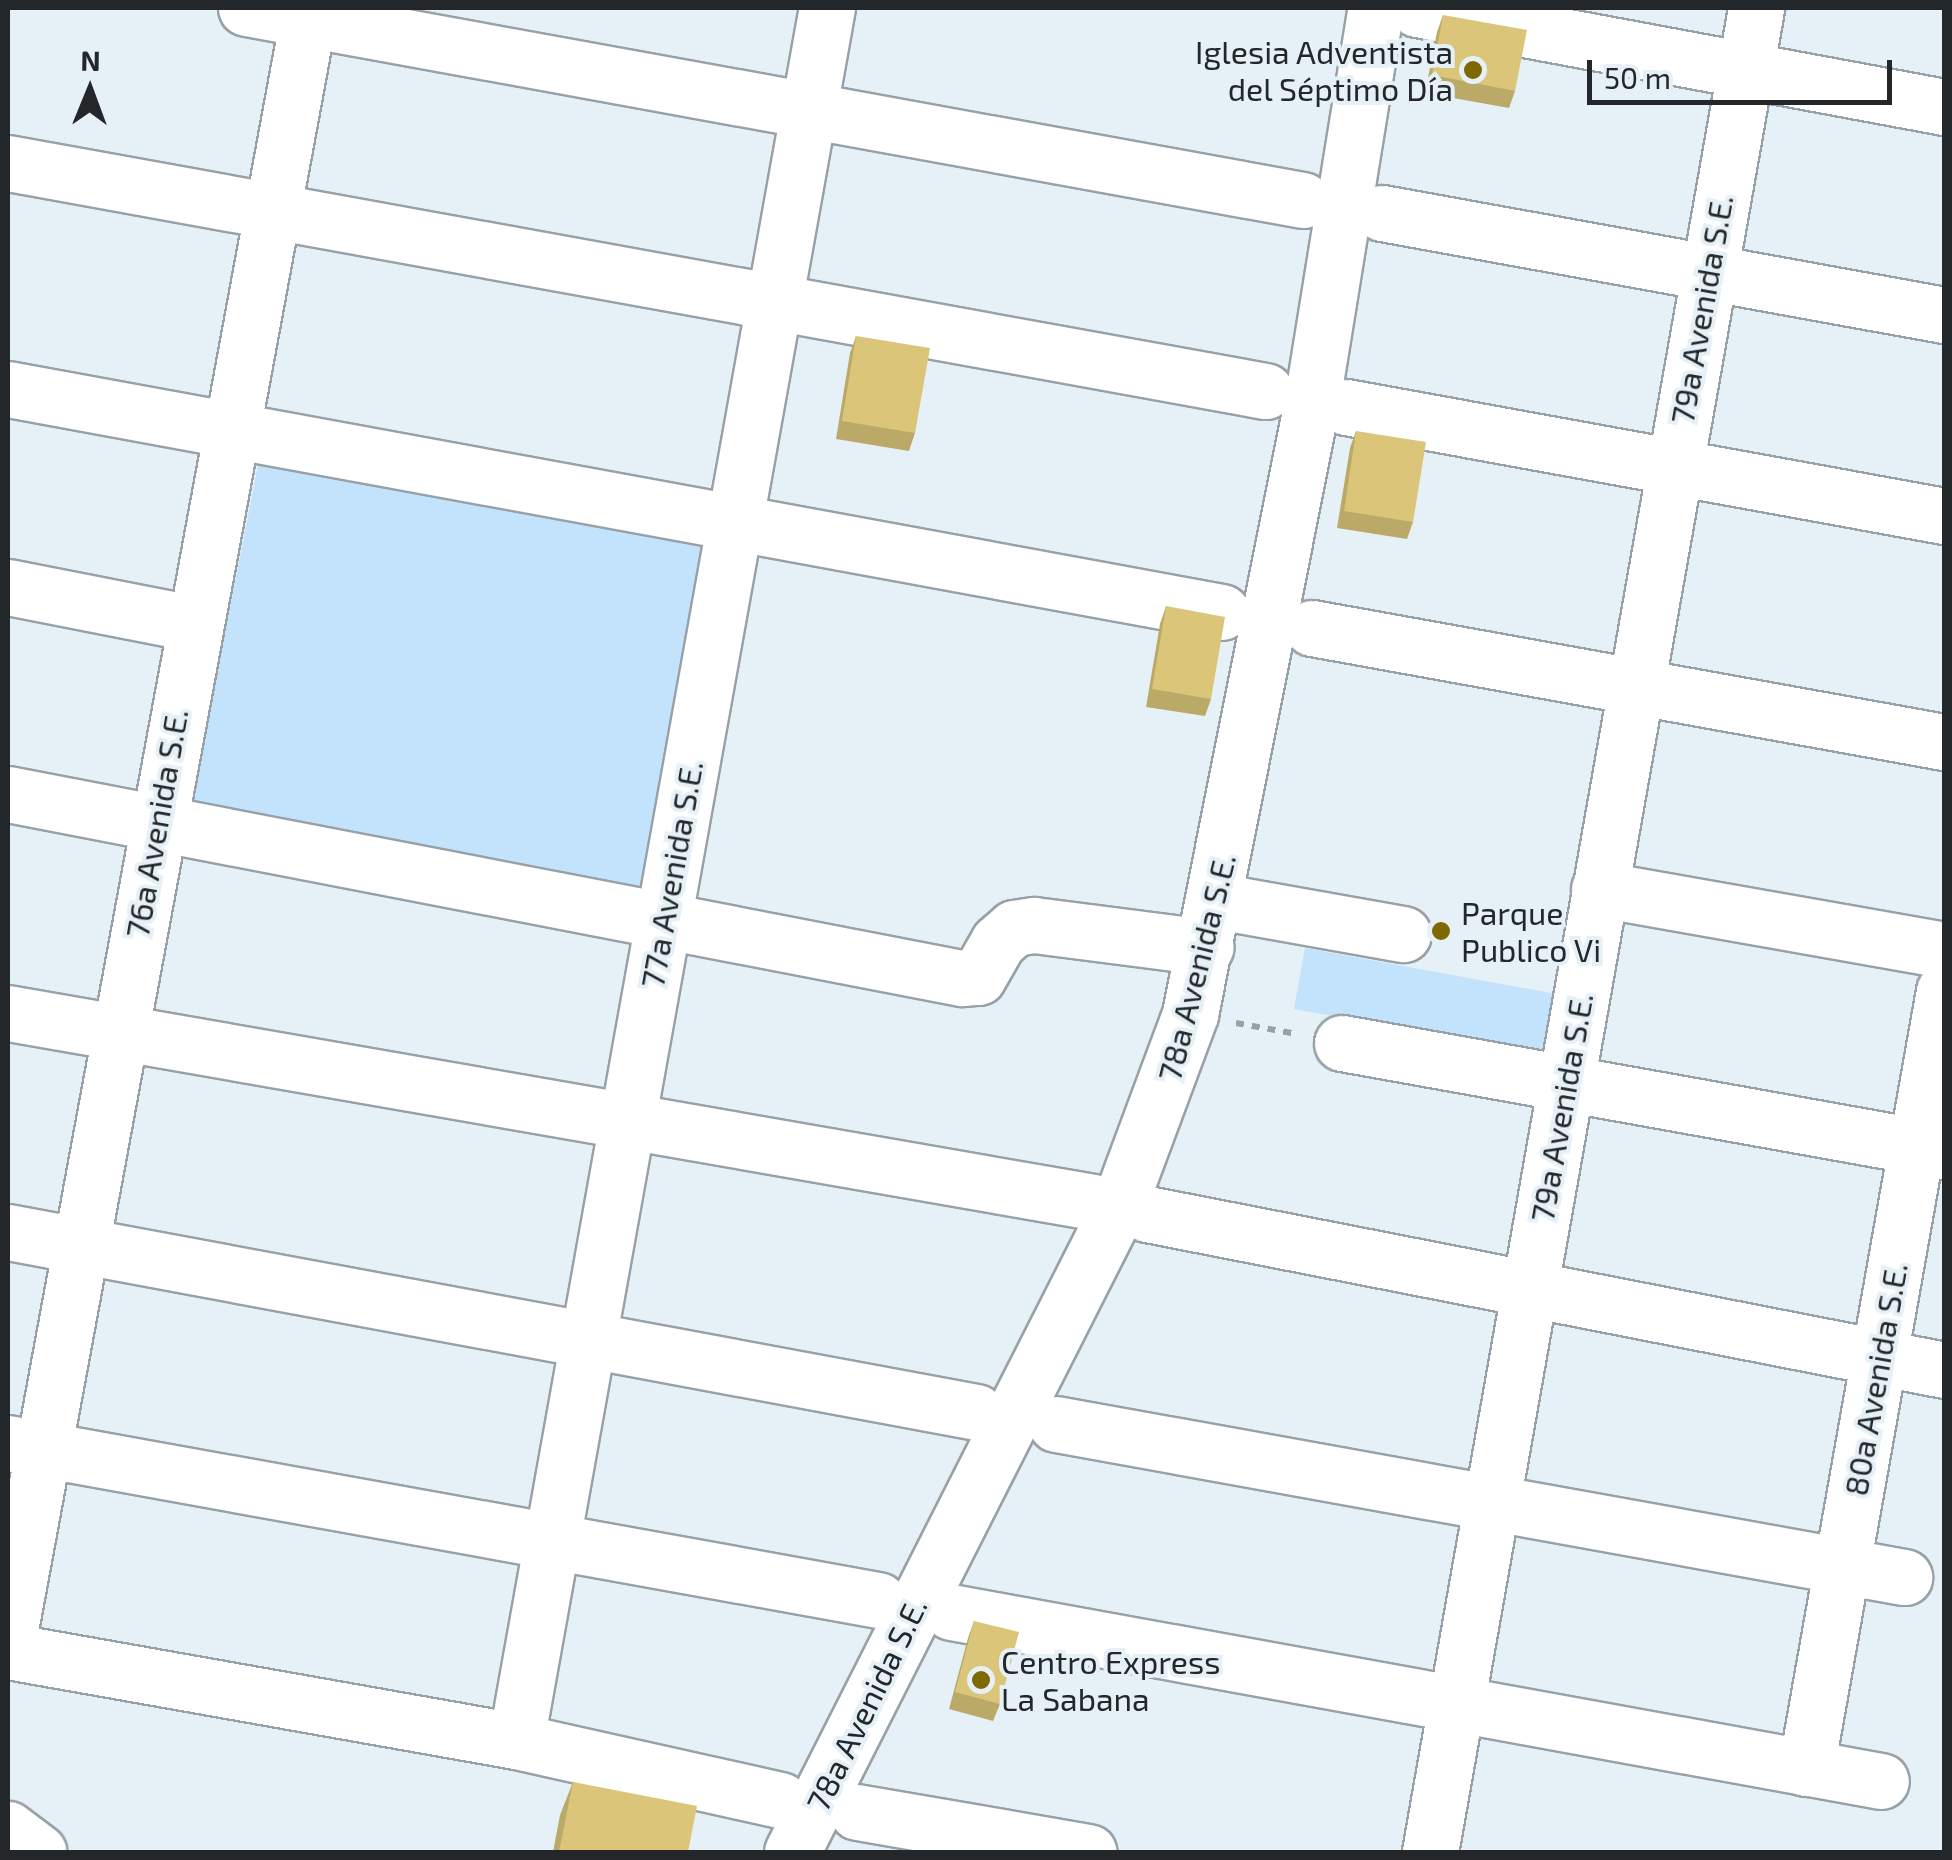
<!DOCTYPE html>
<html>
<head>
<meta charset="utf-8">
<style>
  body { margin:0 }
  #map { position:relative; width:1952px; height:1860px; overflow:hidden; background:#e6f0f7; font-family:"Exo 2",sans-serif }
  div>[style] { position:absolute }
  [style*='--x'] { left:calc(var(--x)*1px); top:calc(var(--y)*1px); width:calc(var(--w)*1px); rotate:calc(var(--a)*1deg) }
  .green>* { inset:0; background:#c2e3fb }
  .path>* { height:6px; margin-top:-3px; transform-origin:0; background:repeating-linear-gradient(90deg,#9aa1a6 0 8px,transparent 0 16px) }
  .roads { filter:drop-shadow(2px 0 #98a1a7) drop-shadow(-2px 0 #98a1a7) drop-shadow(0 2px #98a1a7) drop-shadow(0 -2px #98a1a7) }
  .minor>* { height:55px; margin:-27.5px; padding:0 27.5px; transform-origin:27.5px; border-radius:27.5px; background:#fff }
  .wall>* { inset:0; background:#bba968 }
  .building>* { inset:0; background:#dac579 }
  .dots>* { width:28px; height:28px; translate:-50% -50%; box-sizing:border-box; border:5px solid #e6f0f7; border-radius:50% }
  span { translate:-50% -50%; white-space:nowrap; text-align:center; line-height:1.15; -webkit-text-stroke:8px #e6f0f7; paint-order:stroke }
  .poi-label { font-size:32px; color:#232729 }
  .right { translate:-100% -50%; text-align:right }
  .left { translate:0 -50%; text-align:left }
  .street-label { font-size:32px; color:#232729 }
  .frame { position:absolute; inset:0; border:10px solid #232729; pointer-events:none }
  .north { position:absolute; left:40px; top:40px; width:100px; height:100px; -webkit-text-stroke:8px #e6f0f7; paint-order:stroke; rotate:1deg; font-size:28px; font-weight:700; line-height:40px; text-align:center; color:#232729 }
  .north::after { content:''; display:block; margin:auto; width:35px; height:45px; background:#232729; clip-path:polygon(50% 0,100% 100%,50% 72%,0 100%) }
  .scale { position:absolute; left:1587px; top:60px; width:305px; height:45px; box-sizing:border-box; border:5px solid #232729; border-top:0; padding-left:12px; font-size:30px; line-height:35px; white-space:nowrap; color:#232729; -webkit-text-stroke:8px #e6f0f7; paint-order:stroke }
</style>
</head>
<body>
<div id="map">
  <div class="green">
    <i style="clip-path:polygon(259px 460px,702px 538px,644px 890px,190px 811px)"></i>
    <i style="clip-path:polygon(1305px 948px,1562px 995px,1550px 1055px,1294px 1009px)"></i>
  </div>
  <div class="path">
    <i style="--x:1236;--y:1023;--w:62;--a:10.2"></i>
  </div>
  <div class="roads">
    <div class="minor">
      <i style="--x:246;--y:8;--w:1074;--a:10.3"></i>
      <i style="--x:1417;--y:9;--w:536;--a:10.53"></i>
      <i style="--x:8;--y:163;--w:1278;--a:10.28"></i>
      <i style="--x:1382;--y:213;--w:571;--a:10.29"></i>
      <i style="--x:8;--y:389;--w:1234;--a:10.41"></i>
      <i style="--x:1346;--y:407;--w:608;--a:10.33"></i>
      <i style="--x:8;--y:587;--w:187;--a:11.1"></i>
      <i style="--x:1312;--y:628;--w:642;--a:10.23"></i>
      <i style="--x:8;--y:794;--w:972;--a:10.92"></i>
      <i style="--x:962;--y:978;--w:16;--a:-4"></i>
      <i style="--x:978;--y:977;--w:40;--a:-60.3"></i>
      <i style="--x:998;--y:942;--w:21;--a:-41"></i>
      <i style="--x:1014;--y:928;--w:20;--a:-9"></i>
      <i style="--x:1034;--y:925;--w:173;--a:7.3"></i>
      <i style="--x:1599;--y:889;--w:350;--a:10"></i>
      <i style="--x:1217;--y:901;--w:189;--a:10.1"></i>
      <i style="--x:8;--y:1013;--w:1101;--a:9.88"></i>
      <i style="--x:1342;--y:1043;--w:612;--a:10.17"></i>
      <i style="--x:1147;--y:1214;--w:812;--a:11.07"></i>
      <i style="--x:8;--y:1232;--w:985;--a:10.53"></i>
      <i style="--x:1056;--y:1424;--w:862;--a:10.23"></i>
      <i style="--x:8;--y:1443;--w:884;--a:10.23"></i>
      <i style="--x:951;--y:1612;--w:945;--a:10.3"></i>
      <i style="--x:8;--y:1640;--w:1660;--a:-79.52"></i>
      <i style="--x:8;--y:1651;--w:516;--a:10.05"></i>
      <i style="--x:516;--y:1741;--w:271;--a:12.6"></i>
      <i style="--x:516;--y:1741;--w:1761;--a:-79.83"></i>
      <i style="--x:1806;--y:1768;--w:789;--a:-79.93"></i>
      <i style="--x:857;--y:1812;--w:235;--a:9.8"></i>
      <i style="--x:8;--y:1829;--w:38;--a:37"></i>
      <i style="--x:792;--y:1852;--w:722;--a:-63.15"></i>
      <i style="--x:1118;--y:1208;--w:207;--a:-69.6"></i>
      <i style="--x:1190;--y:1014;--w:625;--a:-78.74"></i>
      <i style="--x:1312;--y:401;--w:398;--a:-80.8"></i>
      <i style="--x:1430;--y:1852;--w:1873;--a:-79.97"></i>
    </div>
  </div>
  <div class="wall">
    <i style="clip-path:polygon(1443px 15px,1515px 91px,1509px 108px,1425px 93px,1437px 32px)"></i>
    <i style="clip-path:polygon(856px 336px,915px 433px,909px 451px,836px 439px,850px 353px)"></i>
    <i style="clip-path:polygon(1356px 431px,1413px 522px,1407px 539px,1337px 528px,1350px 448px)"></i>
    <i style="clip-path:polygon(1166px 606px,1211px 699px,1205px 716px,1146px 707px,1160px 624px)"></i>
    <i style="clip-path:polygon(974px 1621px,1000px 1704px,993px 1721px,949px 1709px,968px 1638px)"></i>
    <i style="clip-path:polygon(573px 1782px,688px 1852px,553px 1852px,560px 1815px)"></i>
  </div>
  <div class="building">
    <i style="clip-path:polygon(1443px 15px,1527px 30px,1515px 91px,1432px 75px)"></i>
    <i style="clip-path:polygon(856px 336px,930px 348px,915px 433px,842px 421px)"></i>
    <i style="clip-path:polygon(1356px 431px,1426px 442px,1413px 522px,1344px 511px)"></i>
    <i style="clip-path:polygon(1166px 606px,1225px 617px,1211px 699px,1152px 689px)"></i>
    <i style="clip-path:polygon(974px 1621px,1019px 1632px,1000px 1704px,955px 1692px)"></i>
    <i style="clip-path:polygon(573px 1782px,697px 1806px,688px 1852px,559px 1852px)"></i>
  </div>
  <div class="dots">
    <i style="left:1473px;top:70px;background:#7e6800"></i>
    <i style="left:1441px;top:931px;background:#7e6800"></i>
    <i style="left:981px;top:1680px;background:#7e6800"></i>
  </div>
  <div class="poi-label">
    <span class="right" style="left:1453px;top:70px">Iglesia Adventista<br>del Séptimo Día</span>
    <span class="left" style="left:1461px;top:931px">Parque<br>Publico Vi</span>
    <span class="left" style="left:1001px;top:1680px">Centro Express<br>La Sabana</span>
  </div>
  <div class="street-label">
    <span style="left:1701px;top:309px;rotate:-80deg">79a Avenida S.E.</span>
    <span style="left:156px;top:823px;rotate:-80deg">76a Avenida S.E.</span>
    <span style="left:671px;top:874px;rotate:-80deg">77a Avenida S.E.</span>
    <span style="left:1196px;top:967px;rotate:-76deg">78a Avenida S.E.</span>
    <span style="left:1561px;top:1107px;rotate:-80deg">79a Avenida S.E.</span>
    <span style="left:1875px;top:1379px;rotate:-80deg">80a Avenida S.E.</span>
    <span style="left:866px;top:1704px;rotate:-64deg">78a Avenida S.E.</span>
  </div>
  <div class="frame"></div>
  <div class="north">N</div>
  <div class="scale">50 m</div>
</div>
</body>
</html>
